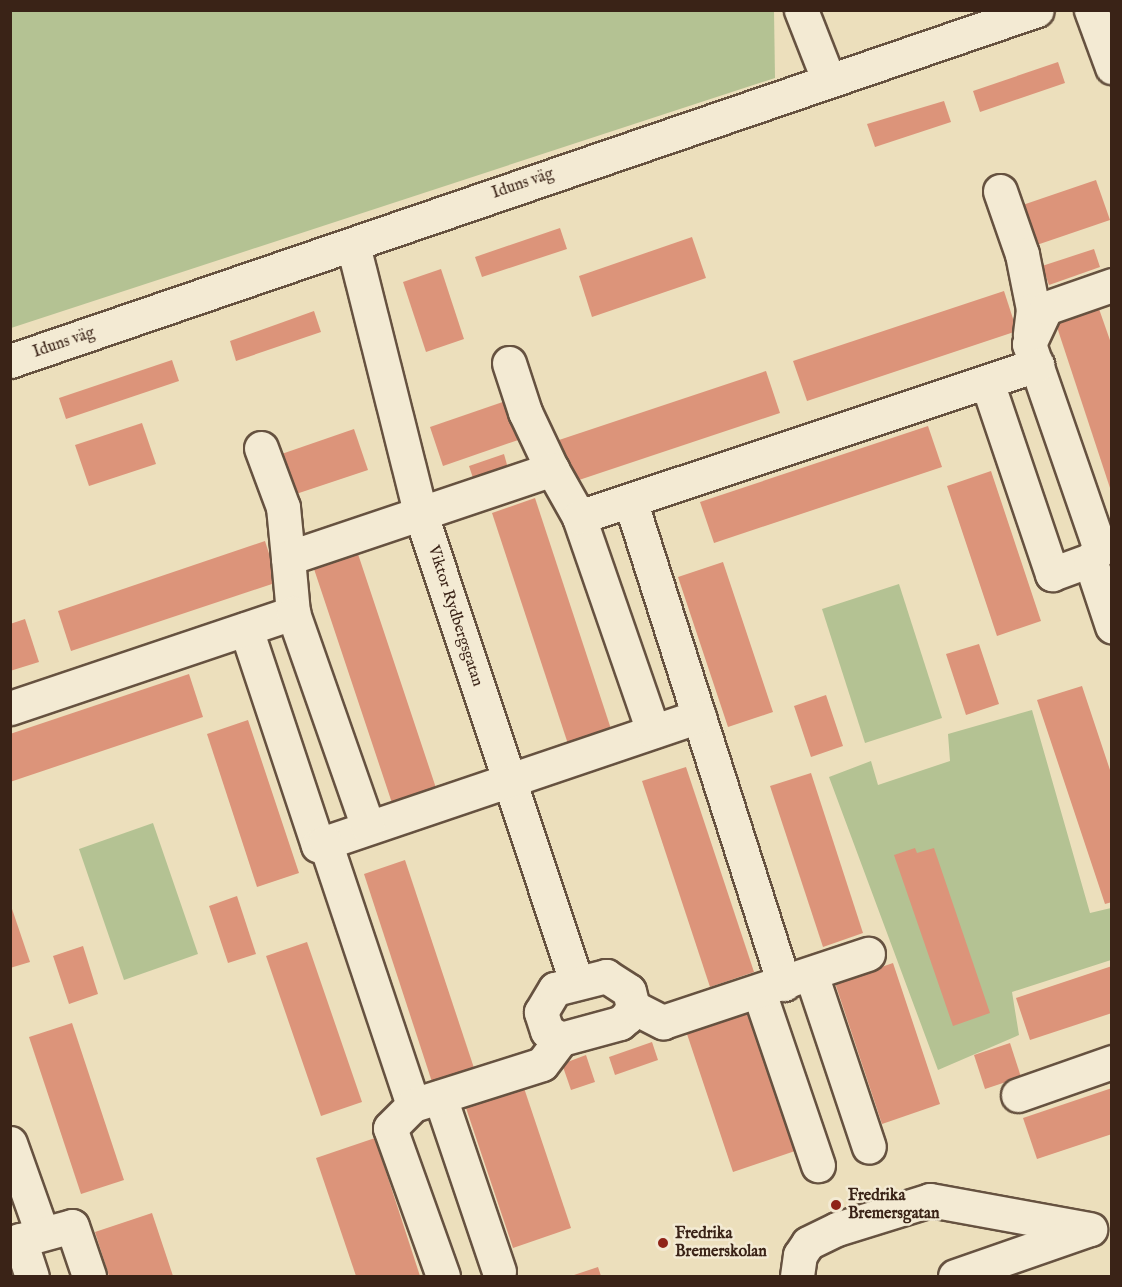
<!DOCTYPE html>
<html>
<head>
<meta charset="utf-8">
<style>
  body { margin:0 }
  #map { position:relative; width:1122px; height:1287px; overflow:hidden; background:#ecdfbc; font-family:"IM FELL English",serif }
  div>[style] { position:absolute }
  [style*='--x'] { left:calc(var(--x)*1px); top:calc(var(--y)*1px); width:calc(var(--w)*1px); rotate:calc(var(--a)*1deg) }
  .green>* { inset:0; background:#b4c293 }
  .building>* { inset:0; background:#dc947a }
  .roads { filter:drop-shadow(2px 0 #665240) drop-shadow(-2px 0 #665240) drop-shadow(0 2px #665240) drop-shadow(0 -2px #665240) }
  .minor>* { height:33px; margin:-16.5px; padding:0 16.5px; transform-origin:16.5px; border-radius:16.5px; background:#f3ead3 }
  .dots>* { width:16px; height:16px; translate:-50% -50%; box-sizing:border-box; border:3px solid #f3ead3; border-radius:50% }
  span { translate:-50% -50%; white-space:nowrap; text-align:center; line-height:1.15; -webkit-text-stroke:5px #f3ead3; paint-order:stroke }
  .street-label { font-size:16px; color:#3a2317 }
  .poi-label { font-size:16px; color:#3a2317; font-weight:700 }
  .left { translate:0 -50%; text-align:left }
  .frame { position:absolute; inset:0; border:12px solid #3a2317; pointer-events:none }
</style>
</head>
<body>
<div id="map">
  <div class="green">
    <i style="clip-path:polygon(10px 11px,774px 11px,775px 78px,11px 328px)"></i>
    <i style="clip-path:polygon(899px 584px,942px 718px,865px 743px,822px 609px)"></i>
    <i style="clip-path:polygon(1032px 710px,1090px 913px,1111px 908px,1111px 960px,1012px 992px,1019px 1035px,938px 1070px,829px 777px,871px 761px,878px 785px,950px 761px,948px 734px)"></i>
    <i style="clip-path:polygon(153px 823px,198px 954px,124px 980px,79px 849px)"></i>
  </div>
  <div class="building">
    <i style="clip-path:polygon(1058px 62px,1065px 83px,980px 112px,973px 91px)"></i>
    <i style="clip-path:polygon(944px 101px,951px 122px,875px 147px,867px 124px)"></i>
    <i style="clip-path:polygon(1096px 180px,1110px 220px,1025px 249px,1011px 209px)"></i>
    <i style="clip-path:polygon(560px 228px,567px 249px,482px 277px,475px 257px)"></i>
    <i style="clip-path:polygon(692px 237px,706px 278px,592px 317px,579px 276px)"></i>
    <i style="clip-path:polygon(1094px 249px,1100px 267px,1049px 285px,1042px 266px)"></i>
    <i style="clip-path:polygon(441px 269px,464px 339px,426px 352px,403px 282px)"></i>
    <i style="clip-path:polygon(1004px 291px,1017px 331px,807px 401px,793px 361px)"></i>
    <i style="clip-path:polygon(1098px 306px,1112px 346px,1111px 491px,1055px 321px)"></i>
    <i style="clip-path:polygon(314px 311px,321px 332px,236px 361px,230px 341px)"></i>
    <i style="clip-path:polygon(172px 360px,179px 381px,66px 419px,59px 398px)"></i>
    <i style="clip-path:polygon(766px 371px,780px 413px,570px 483px,556px 441px)"></i>
    <i style="clip-path:polygon(514px 398px,527px 437px,443px 466px,430px 427px)"></i>
    <i style="clip-path:polygon(142px 423px,156px 464px,89px 486px,75px 445px)"></i>
    <i style="clip-path:polygon(928px 426px,942px 467px,714px 543px,700px 502px)"></i>
    <i style="clip-path:polygon(354px 429px,368px 470px,284px 498px,270px 458px)"></i>
    <i style="clip-path:polygon(504px 454px,509px 472px,475px 484px,469px 466px)"></i>
    <i style="clip-path:polygon(991px 471px,1041px 621px,997px 636px,947px 486px)"></i>
    <i style="clip-path:polygon(535px 498px,611px 729px,568px 744px,492px 513px)"></i>
    <i style="clip-path:polygon(265px 541px,278px 582px,71px 651px,58px 611px)"></i>
    <i style="clip-path:polygon(358px 554px,436px 788px,392px 803px,314px 569px)"></i>
    <i style="clip-path:polygon(723px 562px,773px 712px,728px 727px,678px 577px)"></i>
    <i style="clip-path:polygon(25px 619px,39px 662px,10px 671px,10px 624px)"></i>
    <i style="clip-path:polygon(979px 644px,999px 704px,966px 715px,946px 654px)"></i>
    <i style="clip-path:polygon(189px 674px,203px 717px,10px 782px,10px 734px)"></i>
    <i style="clip-path:polygon(1082px 686px,1112px 776px,1112px 902px,1105px 904px,1037px 700px)"></i>
    <i style="clip-path:polygon(826px 695px,843px 746px,811px 757px,794px 706px)"></i>
    <i style="clip-path:polygon(248px 720px,299px 873px,257px 887px,207px 734px)"></i>
    <i style="clip-path:polygon(686px 767px,754px 972px,710px 987px,642px 781px)"></i>
    <i style="clip-path:polygon(811px 773px,863px 933px,823px 947px,770px 786px)"></i>
    <i style="clip-path:polygon(915px 848px,917px 853px,934px 848px,990px 1013px,953px 1026px,894px 855px)"></i>
    <i style="clip-path:polygon(405px 860px,474px 1068px,432px 1082px,364px 874px)"></i>
    <i style="clip-path:polygon(237px 896px,256px 954px,228px 963px,209px 906px)"></i>
    <i style="clip-path:polygon(10px 903px,30px 962px,10px 968px)"></i>
    <i style="clip-path:polygon(307px 942px,362px 1102px,321px 1116px,266px 956px)"></i>
    <i style="clip-path:polygon(83px 946px,98px 994px,69px 1004px,53px 956px)"></i>
    <i style="clip-path:polygon(893px 963px,940px 1104px,882px 1124px,835px 983px)"></i>
    <i style="clip-path:polygon(1112px 966px,1112px 1013px,1030px 1040px,1016px 998px)"></i>
    <i style="clip-path:polygon(748px 1011px,795px 1151px,733px 1172px,686px 1031px)"></i>
    <i style="clip-path:polygon(72px 1023px,124px 1180px,81px 1194px,29px 1037px)"></i>
    <i style="clip-path:polygon(652px 1042px,658px 1060px,615px 1075px,609px 1057px)"></i>
    <i style="clip-path:polygon(1010px 1043px,1021px 1077px,985px 1089px,974px 1055px)"></i>
    <i style="clip-path:polygon(586px 1055px,595px 1082px,571px 1090px,562px 1064px)"></i>
    <i style="clip-path:polygon(523px 1085px,571px 1228px,513px 1248px,465px 1105px)"></i>
    <i style="clip-path:polygon(1112px 1088px,1112px 1134px,1037px 1159px,1023px 1118px)"></i>
    <i style="clip-path:polygon(375px 1138px,420px 1276px,356px 1276px,316px 1158px)"></i>
    <i style="clip-path:polygon(152px 1213px,173px 1276px,109px 1276px,95px 1232px)"></i>
    <i style="clip-path:polygon(598px 1267px,601px 1276px,571px 1276px)"></i>
  </div>
  <div class="roads">
    <div class="minor">
      <i style="--x:801;--y:10;--w:74;--a:68.6"></i>
      <i style="--x:1091;--y:10;--w:61;--a:69.8"></i>
      <i style="--x:1000;--y:191;--w:67;--a:70.8"></i>
      <i style="--x:1022;--y:254;--w:56;--a:78.7"></i>
      <i style="--x:1033;--y:309;--w:26;--a:97"></i>
      <i style="--x:353;--y:245;--w:278;--a:75.9"></i>
      <i style="--x:421;--y:515;--w:491;--a:71.6"></i>
      <i style="--x:10;--y:361;--w:1085;--a:-18.87"></i>
      <i style="--x:509;--y:363;--w:52;--a:71.9"></i>
      <i style="--x:525;--y:412;--w:63;--a:64.7"></i>
      <i style="--x:987;--y:382;--w:203;--a:71.3"></i>
      <i style="--x:1052;--y:574;--w:40;--a:-20.2"></i>
      <i style="--x:1090;--y:560;--w:15;--a:-48"></i>
      <i style="--x:1100;--y:549;--w:217;--a:-109.1"></i>
      <i style="--x:1029;--y:344;--w:40;--a:-65"></i>
      <i style="--x:1046;--y:308;--w:70;--a:-19.2"></i>
      <i style="--x:261;--y:448;--w:63;--a:69.6"></i>
      <i style="--x:283;--y:507;--w:51;--a:84.4"></i>
      <i style="--x:630;--y:500;--w:508;--a:72.35"></i>
      <i style="--x:1090;--y:560;--w:70;--a:71.6"></i>
      <i style="--x:293;--y:613;--w:55;--a:-95.2"></i>
      <i style="--x:288;--y:558;--w:279;--a:-18.6"></i>
      <i style="--x:552;--y:469;--w:55;--a:60.6"></i>
      <i style="--x:246;--y:629;--w:228;--a:71.6"></i>
      <i style="--x:318;--y:845;--w:402;--a:-18.7"></i>
      <i style="--x:10;--y:708;--w:299;--a:-18.6"></i>
      <i style="--x:293;--y:613;--w:227;--a:70.7"></i>
      <i style="--x:653;--y:731;--w:226;--a:-109.1"></i>
      <i style="--x:579;--y:517;--w:483;--a:-18.4"></i>
      <i style="--x:325;--y:842;--w:277;--a:71.5"></i>
      <i style="--x:811;--y:974;--w:182;--a:71.5"></i>
      <i style="--x:606;--y:976;--w:27;--a:33"></i>
      <i style="--x:629;--y:991;--w:16;--a:76"></i>
      <i style="--x:633;--y:1007;--w:12;--a:121"></i>
      <i style="--x:627;--y:1017;--w:9;--a:139"></i>
      <i style="--x:620;--y:1023;--w:61;--a:164.8"></i>
      <i style="--x:561;--y:1039;--w:16;--a:-150"></i>
      <i style="--x:547;--y:1031;--w:20;--a:-108"></i>
      <i style="--x:541;--y:1012;--w:27;--a:-59"></i>
      <i style="--x:555;--y:989;--w:53;--a:-14.3"></i>
      <i style="--x:759;--y:992;--w:183;--a:71.2"></i>
      <i style="--x:633;--y:1007;--w:34;--a:27"></i>
      <i style="--x:663;--y:1022;--w:216;--a:-18.4"></i>
      <i style="--x:1018;--y:1095;--w:100;--a:-19.3"></i>
      <i style="--x:440;--y:1097;--w:184;--a:71.3"></i>
      <i style="--x:10;--y:1143;--w:96;--a:70.4"></i>
      <i style="--x:20;--y:1240;--w:38;--a:72"></i>
      <i style="--x:10;--y:1243;--w:64;--a:-15.3"></i>
      <i style="--x:72;--y:1226;--w:53;--a:71.2"></i>
      <i style="--x:443;--y:1276;--w:157;--a:-109.7"></i>
      <i style="--x:390;--y:1128;--w:33;--a:-45"></i>
      <i style="--x:413;--y:1105;--w:135;--a:-17.6"></i>
      <i style="--x:542;--y:1064;--w:31;--a:-53"></i>
      <i style="--x:797;--y:1276;--w:21;--a:-82"></i>
      <i style="--x:800;--y:1255;--w:14;--a:-56"></i>
      <i style="--x:808;--y:1243;--w:32;--a:-26"></i>
      <i style="--x:837;--y:1229;--w:97;--a:-17.3"></i>
      <i style="--x:930;--y:1200;--w:163;--a:10.3"></i>
      <i style="--x:955;--y:1276;--w:140;--a:-19.2"></i>
    </div>
  </div>
  <div class="dots">
    <i style="left:836px;top:1205px;background:#8f2418"></i>
    <i style="left:663px;top:1243px;background:#8f2418"></i>
  </div>
  <div class="street-label">
    <span style="left:523px;top:184px;rotate:-19deg">Iduns väg</span>
    <span style="left:64px;top:343px;rotate:-19deg">Iduns väg</span>
    <span style="left:455px;top:616px;rotate:72deg">Viktor Rydbergsgatan</span>
  </div>
  <div class="poi-label">
    <span class="left" style="left:848px;top:1205px">Fredrika<br>Bremersgatan</span>
    <span class="left" style="left:675px;top:1243px">Fredrika<br>Bremerskolan</span>
  </div>
  <div class="frame"></div>
</div>
</body>
</html>
